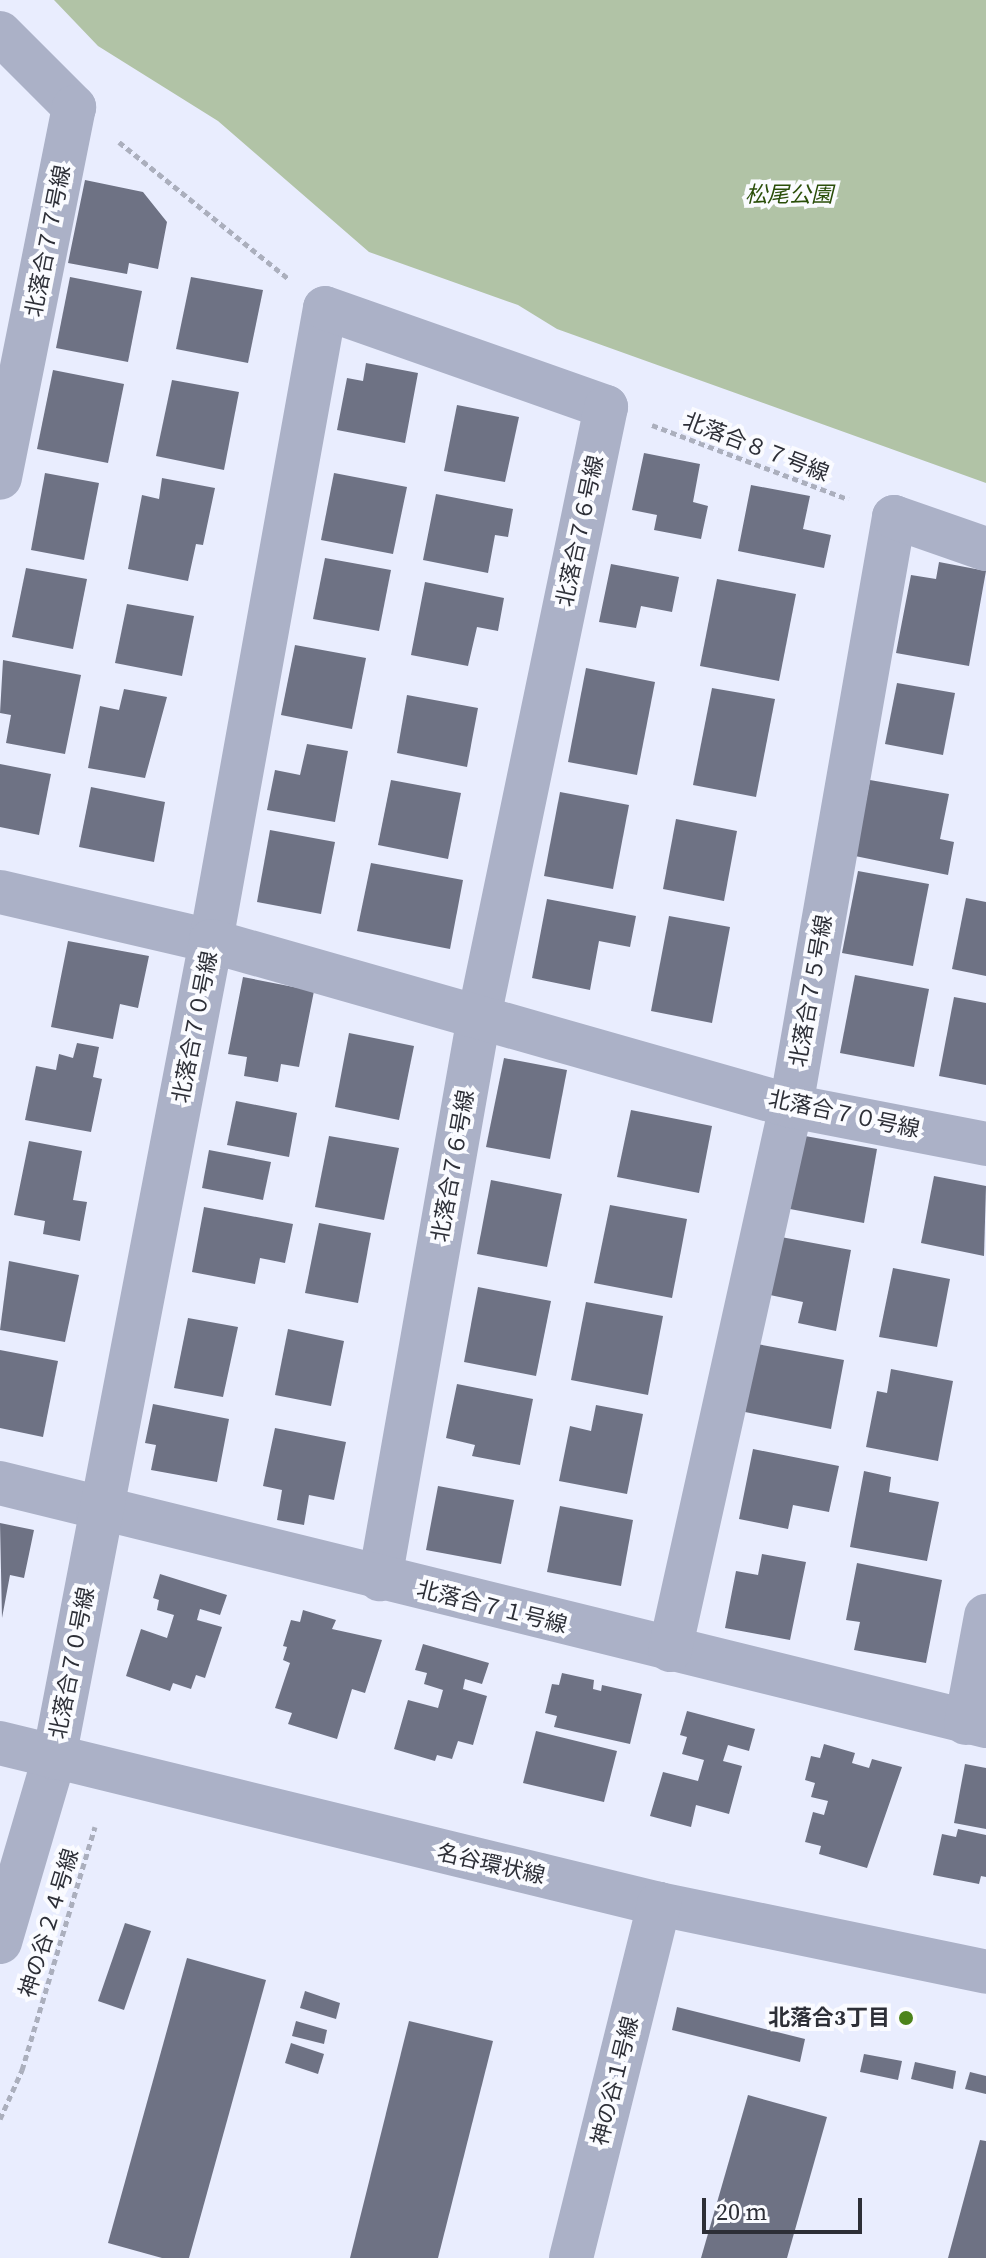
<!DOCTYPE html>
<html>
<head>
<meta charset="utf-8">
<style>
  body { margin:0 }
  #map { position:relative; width:986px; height:2258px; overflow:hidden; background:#e9edfe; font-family:"Source Serif 4","Noto Sans JP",serif }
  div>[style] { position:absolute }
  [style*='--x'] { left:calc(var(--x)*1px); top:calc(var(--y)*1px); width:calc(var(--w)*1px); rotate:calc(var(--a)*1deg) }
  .green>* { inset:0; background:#b1c3a6 }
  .building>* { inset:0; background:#6e7284 }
  .path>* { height:5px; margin-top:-2.5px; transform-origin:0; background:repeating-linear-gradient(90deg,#abafbd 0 6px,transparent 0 10px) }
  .minor>* { height:44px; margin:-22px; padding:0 22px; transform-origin:22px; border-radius:22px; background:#abb1c7 }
  .tertiary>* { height:44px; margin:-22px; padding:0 22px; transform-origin:22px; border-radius:22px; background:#abb1c7 }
  .dots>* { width:22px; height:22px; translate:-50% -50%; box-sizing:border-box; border:4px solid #fafbff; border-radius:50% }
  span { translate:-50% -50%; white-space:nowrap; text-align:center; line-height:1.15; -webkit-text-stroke:8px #fafbff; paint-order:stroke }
  .park-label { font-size:22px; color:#2a4e09; font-style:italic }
  .street-label { font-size:22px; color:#2d2f37 }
  .poi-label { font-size:22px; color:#2d2f37; font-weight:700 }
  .right { translate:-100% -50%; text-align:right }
  .scale { position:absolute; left:702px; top:2198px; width:160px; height:36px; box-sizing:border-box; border:4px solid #2d2f37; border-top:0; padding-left:10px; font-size:24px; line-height:28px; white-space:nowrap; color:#2d2f37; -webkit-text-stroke:6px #fafbff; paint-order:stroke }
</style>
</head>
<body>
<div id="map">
  <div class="green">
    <i style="clip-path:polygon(54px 0,986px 0,986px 483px,557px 329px,518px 305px,369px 252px,218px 121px,98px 46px)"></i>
  </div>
  <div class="building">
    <i style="clip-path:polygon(85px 180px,143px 192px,167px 222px,158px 269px,129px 263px,127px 274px,68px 263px)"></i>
    <i style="clip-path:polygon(70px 277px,142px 291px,128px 362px,56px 348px)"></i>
    <i style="clip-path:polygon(191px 277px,263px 290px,248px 363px,176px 349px)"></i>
    <i style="clip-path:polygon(366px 363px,418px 373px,405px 443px,337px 430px,347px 378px,363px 381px)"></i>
    <i style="clip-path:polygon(53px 370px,124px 384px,108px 463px,37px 449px)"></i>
    <i style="clip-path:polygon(172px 380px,239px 392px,224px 470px,156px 456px)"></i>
    <i style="clip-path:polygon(457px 405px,519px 417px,505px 482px,444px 471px)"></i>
    <i style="clip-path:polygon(644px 453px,700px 464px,693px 502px,708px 506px,701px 539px,654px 530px,657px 515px,632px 510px)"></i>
    <i style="clip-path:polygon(45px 473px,99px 483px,84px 560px,31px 550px)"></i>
    <i style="clip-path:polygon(334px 473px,407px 487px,393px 554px,321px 540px)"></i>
    <i style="clip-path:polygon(162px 478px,215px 488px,203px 545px,196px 544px,188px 581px,128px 569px,142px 495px,159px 499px)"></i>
    <i style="clip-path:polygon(751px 485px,810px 496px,803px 529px,831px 535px,824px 568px,738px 551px)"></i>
    <i style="clip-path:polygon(436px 494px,513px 509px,508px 537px,495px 535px,488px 573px,423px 560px)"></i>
    <i style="clip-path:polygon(325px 558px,391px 570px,379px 631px,313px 619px)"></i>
    <i style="clip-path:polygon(939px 562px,986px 571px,969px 666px,896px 653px,911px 575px,936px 579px)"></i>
    <i style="clip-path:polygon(611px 564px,679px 577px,672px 612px,641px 606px,636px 628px,599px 622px)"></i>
    <i style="clip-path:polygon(26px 568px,87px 579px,73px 649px,12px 637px)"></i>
    <i style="clip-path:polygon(717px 579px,796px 594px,779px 681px,700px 666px)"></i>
    <i style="clip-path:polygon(425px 582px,504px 598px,498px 631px,477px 627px,468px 666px,411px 655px)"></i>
    <i style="clip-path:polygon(127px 604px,194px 616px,182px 676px,115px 663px)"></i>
    <i style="clip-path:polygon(295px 645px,366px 658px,352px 729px,281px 715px)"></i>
    <i style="clip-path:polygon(3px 660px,81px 675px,65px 754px,6px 743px,11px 715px,0 713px)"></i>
    <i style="clip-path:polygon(586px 668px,655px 682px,637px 775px,568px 762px)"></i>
    <i style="clip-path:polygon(897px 683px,955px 693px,943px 755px,885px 744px)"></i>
    <i style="clip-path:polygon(712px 688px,775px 699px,756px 797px,693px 785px)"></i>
    <i style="clip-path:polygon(124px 689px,167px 697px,145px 778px,88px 768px,100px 706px,119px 710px)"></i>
    <i style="clip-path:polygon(407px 695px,478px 708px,467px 767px,397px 753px)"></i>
    <i style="clip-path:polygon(307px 744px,348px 751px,335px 822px,267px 810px,275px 770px,300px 775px)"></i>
    <i style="clip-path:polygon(0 764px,51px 774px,39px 835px,0 827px)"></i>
    <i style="clip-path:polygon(391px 780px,461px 793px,448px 859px,378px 845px)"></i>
    <i style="clip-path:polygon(870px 780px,949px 794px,940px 839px,954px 842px,948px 875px,855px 856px)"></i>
    <i style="clip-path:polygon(91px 787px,165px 802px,154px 862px,79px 847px)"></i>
    <i style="clip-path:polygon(560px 792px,629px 805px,613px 889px,544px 876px)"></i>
    <i style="clip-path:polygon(676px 819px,737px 831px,724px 901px,663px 889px)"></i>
    <i style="clip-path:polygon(270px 830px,335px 842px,321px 914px,257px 902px)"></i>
    <i style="clip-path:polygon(371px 863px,463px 880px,450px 949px,357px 931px)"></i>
    <i style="clip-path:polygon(858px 871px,929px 884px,913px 966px,842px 953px)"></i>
    <i style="clip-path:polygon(966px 898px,986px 902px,986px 976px,952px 969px)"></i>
    <i style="clip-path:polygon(547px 899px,636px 916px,630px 947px,599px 941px,590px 990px,532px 978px)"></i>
    <i style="clip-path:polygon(669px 916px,730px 927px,712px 1023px,651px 1011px)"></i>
    <i style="clip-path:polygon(68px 941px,149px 956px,138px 1008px,120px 1004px,113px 1039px,51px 1027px)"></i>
    <i style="clip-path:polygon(855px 975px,929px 989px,914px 1067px,840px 1053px)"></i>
    <i style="clip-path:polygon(243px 977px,314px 991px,299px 1067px,281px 1064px,278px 1082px,244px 1076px,247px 1057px,228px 1054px)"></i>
    <i style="clip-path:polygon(954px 997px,986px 1003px,986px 1085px,939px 1076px)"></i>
    <i style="clip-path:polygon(349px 1033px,414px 1046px,399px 1120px,335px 1107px)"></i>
    <i style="clip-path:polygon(77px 1043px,99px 1047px,93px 1077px,102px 1079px,91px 1132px,25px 1120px,36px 1066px,56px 1070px,59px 1054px,73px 1058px)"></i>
    <i style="clip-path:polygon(504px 1058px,567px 1070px,550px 1159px,486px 1147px)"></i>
    <i style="clip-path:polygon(236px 1101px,297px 1113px,289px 1157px,227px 1145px)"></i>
    <i style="clip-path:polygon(631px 1110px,712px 1126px,699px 1193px,617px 1177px)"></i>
    <i style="clip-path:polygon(329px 1136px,399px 1148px,384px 1220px,315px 1207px)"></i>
    <i style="clip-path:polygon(805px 1136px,877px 1149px,864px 1223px,790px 1209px)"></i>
    <i style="clip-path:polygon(29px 1141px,82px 1151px,73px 1200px,87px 1202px,80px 1241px,43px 1234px,45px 1221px,14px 1215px)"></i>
    <i style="clip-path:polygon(209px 1150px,271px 1162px,263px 1200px,202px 1188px)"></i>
    <i style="clip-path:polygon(934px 1176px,986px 1186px,984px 1256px,921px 1243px)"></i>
    <i style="clip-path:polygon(491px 1180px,562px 1194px,547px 1267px,477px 1254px)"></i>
    <i style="clip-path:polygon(610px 1205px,687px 1219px,672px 1298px,594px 1283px)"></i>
    <i style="clip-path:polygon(204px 1207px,293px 1224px,285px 1263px,260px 1258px,255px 1284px,192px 1272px)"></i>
    <i style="clip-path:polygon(319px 1223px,371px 1233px,358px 1303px,305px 1293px)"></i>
    <i style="clip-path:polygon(781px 1237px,851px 1250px,836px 1331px,798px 1323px,803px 1302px,770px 1295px)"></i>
    <i style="clip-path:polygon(9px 1261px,79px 1275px,65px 1342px,0 1330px)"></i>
    <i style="clip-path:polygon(893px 1268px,950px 1279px,937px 1347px,879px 1337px)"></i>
    <i style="clip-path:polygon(478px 1287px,551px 1301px,536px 1376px,464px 1362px)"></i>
    <i style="clip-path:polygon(586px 1302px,663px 1316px,648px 1395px,571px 1380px)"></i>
    <i style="clip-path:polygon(188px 1318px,238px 1327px,223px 1397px,174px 1388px)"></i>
    <i style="clip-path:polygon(288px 1329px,344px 1341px,331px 1406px,275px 1395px)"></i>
    <i style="clip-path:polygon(757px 1344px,844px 1360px,831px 1429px,745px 1412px)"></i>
    <i style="clip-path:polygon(0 1350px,58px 1361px,43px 1437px,0 1428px)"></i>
    <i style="clip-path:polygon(891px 1369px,953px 1381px,938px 1461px,866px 1447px,877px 1391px,887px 1393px)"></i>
    <i style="clip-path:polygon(457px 1384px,533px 1399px,520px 1465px,472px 1456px,475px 1445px,446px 1438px)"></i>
    <i style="clip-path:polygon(153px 1404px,229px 1419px,217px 1482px,151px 1470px,156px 1445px,145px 1443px)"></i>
    <i style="clip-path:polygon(596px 1405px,643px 1414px,627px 1494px,559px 1481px,570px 1426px,591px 1431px)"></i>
    <i style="clip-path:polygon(275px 1428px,346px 1442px,334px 1500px,309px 1495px,304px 1525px,277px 1520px,282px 1490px,263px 1486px)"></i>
    <i style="clip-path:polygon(753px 1449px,839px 1466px,829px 1512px,793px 1505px,788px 1529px,739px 1519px)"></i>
    <i style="clip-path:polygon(864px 1471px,891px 1477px,889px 1492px,939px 1502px,927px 1561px,850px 1547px)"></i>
    <i style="clip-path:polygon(438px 1486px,514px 1500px,501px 1564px,426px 1550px)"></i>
    <i style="clip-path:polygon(560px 1506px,633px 1520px,621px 1586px,547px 1572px)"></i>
    <i style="clip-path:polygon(0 1523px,34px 1530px,24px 1578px,10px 1575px,2px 1618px)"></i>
    <i style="clip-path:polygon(762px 1554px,806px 1562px,790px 1640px,725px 1628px,736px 1571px,758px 1575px)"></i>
    <i style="clip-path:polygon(857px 1563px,942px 1580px,926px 1663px,854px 1650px,860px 1622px,846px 1620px)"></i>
    <i style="clip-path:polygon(160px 1574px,227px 1595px,220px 1615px,200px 1609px,197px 1620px,222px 1627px,205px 1678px,196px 1675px,191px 1689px,173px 1683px,170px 1691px,126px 1676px,141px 1629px,167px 1638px,174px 1615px,157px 1610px,159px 1600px,153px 1598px)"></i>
    <i style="clip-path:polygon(303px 1610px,336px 1620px,332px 1629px,382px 1640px,365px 1693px,352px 1689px,337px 1739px,288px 1724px,292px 1713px,275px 1708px,290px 1663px,283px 1660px,287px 1647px,283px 1646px,291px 1620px,300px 1622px)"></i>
    <i style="clip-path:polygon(423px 1644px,489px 1663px,482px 1684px,465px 1679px,463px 1689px,487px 1696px,473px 1745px,458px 1741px,452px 1759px,437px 1755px,435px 1761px,394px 1749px,408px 1700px,438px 1708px,443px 1690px,424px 1684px,427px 1673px,415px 1670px)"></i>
    <i style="clip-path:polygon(562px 1673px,594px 1680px,593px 1689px,601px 1691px,602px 1685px,642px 1694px,630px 1744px,554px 1727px,557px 1716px,545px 1713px,552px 1684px,559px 1685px)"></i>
    <i style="clip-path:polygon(687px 1711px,755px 1729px,749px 1751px,728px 1745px,723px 1761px,742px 1766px,729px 1814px,696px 1805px,691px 1827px,650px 1816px,663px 1772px,698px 1781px,704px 1760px,682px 1754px,687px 1737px,680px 1735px)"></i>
    <i style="clip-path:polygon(536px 1731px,617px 1751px,604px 1802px,523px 1783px)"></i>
    <i style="clip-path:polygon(824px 1744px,855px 1753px,852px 1763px,869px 1768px,872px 1759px,902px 1767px,867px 1868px,819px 1854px,821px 1846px,805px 1842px,813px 1812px,824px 1815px,828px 1801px,811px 1797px,815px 1783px,805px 1780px,811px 1756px,820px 1758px)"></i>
    <i style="clip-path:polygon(965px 1764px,986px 1768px,986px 1829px,954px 1823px)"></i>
    <i style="clip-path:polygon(958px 1829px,986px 1835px,986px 1877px,981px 1876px,979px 1884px,933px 1875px,942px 1834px,956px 1837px)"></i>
    <i style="clip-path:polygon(125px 1923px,151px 1931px,124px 2010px,98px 2001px)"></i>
    <i style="clip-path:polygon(187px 1958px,266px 1980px,189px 2258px,162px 2258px,108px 2243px)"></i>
    <i style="clip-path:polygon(305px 1991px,340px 2003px,336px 2019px,300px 2008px)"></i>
    <i style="clip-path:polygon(677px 2007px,805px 2039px,800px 2062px,672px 2030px)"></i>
    <i style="clip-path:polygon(296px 2021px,327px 2030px,324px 2044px,292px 2036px)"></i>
    <i style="clip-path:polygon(409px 2021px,493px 2041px,438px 2258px,350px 2258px)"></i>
    <i style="clip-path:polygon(291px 2043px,324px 2054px,318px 2074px,285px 2063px)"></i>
    <i style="clip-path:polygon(864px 2054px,902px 2061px,898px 2080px,860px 2072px)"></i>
    <i style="clip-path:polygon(915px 2062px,956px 2071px,953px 2089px,911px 2079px)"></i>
    <i style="clip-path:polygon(970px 2072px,986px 2076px,986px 2094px,965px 2089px)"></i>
    <i style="clip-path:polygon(748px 2095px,827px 2117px,787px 2258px,701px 2258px)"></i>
    <i style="clip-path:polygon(980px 2140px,986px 2141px,986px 2258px,948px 2258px)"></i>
  </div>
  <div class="path">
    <i style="--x:119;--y:142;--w:218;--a:38.9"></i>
    <i style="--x:652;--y:425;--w:210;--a:20.7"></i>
    <i style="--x:0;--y:2119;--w:54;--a:-65.8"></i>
    <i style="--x:22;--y:2070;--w:254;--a:-73.3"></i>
  </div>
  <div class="minor">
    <i style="--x:0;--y:33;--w:105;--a:45"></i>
    <i style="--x:74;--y:107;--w:378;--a:101.3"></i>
    <i style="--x:0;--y:892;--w:217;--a:13.1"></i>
    <i style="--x:211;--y:941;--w:643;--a:-79.79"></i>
    <i style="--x:325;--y:308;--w:298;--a:19.4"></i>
    <i style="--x:606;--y:407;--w:623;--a:101.76"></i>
    <i style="--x:479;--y:1017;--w:571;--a:99.99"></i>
    <i style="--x:0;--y:1483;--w:1016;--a:13.84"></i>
    <i style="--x:670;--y:1650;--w:557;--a:-77.46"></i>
    <i style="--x:791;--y:1106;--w:598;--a:-80.08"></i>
    <i style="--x:894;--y:517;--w:97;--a:19.2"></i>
    <i style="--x:966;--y:1723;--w:109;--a:-79.4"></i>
    <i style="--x:0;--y:1942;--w:192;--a:-73.6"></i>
    <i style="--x:54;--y:1758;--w:832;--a:-79.12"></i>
    <i style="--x:211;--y:941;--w:603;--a:15.88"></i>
    <i style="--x:791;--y:1106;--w:199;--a:11"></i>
  </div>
  <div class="tertiary">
    <i style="--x:0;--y:1743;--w:678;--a:13.73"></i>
    <i style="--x:659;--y:1904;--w:334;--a:11.7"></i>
    <i style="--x:571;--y:2258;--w:365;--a:-76"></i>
  </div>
  <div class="dots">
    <i style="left:906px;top:2018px;background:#4c831b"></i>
  </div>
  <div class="park-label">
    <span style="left:789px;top:195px">松尾公園</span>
  </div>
  <div class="street-label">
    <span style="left:48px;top:241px;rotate:-79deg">北落合７７号線</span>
    <span style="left:756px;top:447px;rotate:21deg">北落合８７号線</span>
    <span style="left:580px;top:531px;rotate:-78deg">北落合７６号線</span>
    <span style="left:811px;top:991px;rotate:-80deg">北落合７５号線</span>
    <span style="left:195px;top:1027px;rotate:-79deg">北落合７０号線</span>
    <span style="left:844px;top:1114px;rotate:12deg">北落合７０号線</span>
    <span style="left:453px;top:1166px;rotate:-80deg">北落合７６号線</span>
    <span style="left:492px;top:1607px;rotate:14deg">北落合７１号線</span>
    <span style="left:72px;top:1663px;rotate:-79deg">北落合７０号線</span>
    <span style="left:491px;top:1864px;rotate:13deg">名谷環状線</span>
    <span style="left:49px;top:1923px;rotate:-73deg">神の谷２４号線</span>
    <span style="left:615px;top:2081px;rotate:-76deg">神の谷１号線</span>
  </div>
  <div class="poi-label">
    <span class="right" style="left:890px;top:2018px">北落合3丁目</span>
  </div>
  <div class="scale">20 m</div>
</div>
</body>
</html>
